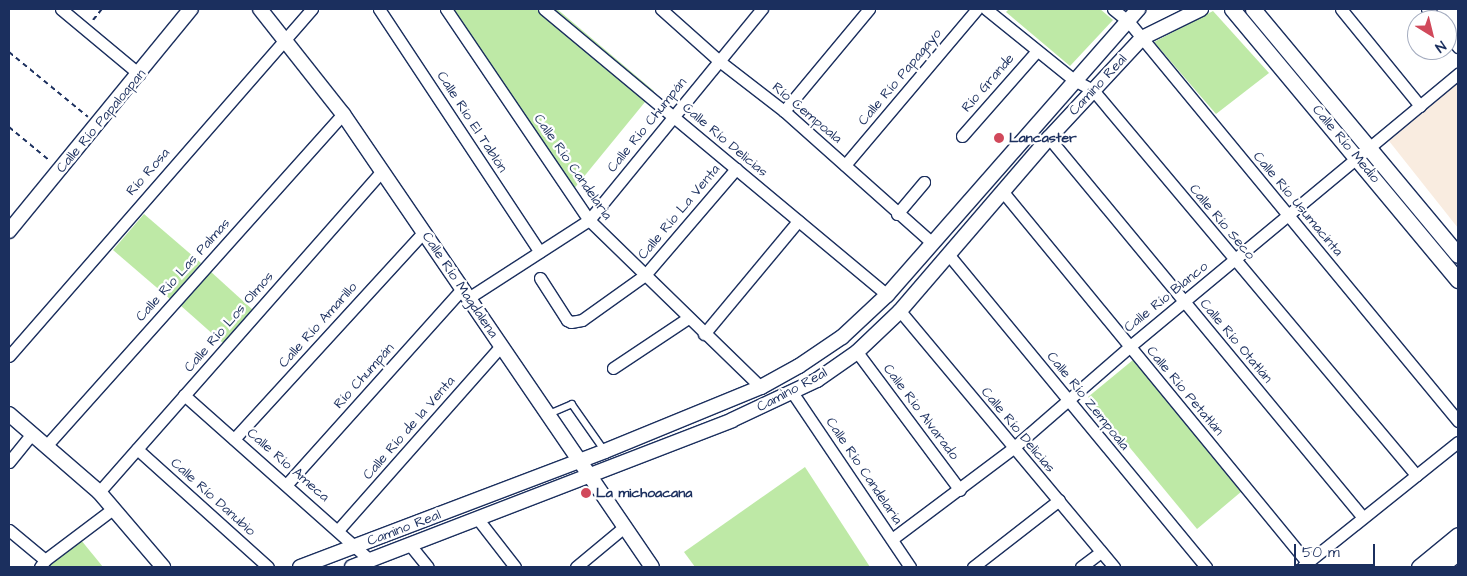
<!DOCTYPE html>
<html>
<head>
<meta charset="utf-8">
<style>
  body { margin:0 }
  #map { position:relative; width:1467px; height:576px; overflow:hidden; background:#fff; font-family:"Architects Daughter",sans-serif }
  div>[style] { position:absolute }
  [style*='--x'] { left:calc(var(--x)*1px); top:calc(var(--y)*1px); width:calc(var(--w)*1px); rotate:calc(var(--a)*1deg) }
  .built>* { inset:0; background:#f9ece0 }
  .green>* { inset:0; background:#bee9a6 }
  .path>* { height:2px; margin-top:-1px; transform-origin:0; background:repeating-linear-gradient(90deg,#1b2f5e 0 5px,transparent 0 9px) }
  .roads { filter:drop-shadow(1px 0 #1b2f5e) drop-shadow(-1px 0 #1b2f5e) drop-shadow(0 1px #1b2f5e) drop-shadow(0 -1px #1b2f5e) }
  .service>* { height:5.5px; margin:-2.75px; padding:0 2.75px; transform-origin:2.75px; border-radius:2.75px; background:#fff }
  .minor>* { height:11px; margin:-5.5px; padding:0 5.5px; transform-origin:5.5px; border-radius:5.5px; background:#fff }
  .tertiary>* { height:14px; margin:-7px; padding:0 7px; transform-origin:7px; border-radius:7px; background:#fff }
  .secondary>* { height:15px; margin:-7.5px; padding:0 7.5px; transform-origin:7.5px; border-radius:7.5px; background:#fff }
  .motorway>* { height:20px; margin:-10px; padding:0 10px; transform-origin:10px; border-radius:10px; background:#fff }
  .dots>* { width:14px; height:14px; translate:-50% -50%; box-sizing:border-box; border:2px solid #fff; border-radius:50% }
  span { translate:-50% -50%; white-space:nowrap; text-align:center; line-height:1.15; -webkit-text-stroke:4.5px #fff; paint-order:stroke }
  .street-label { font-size:14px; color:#1b2f5e }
  .poi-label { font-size:14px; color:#1b2f5e; font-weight:700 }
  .left { translate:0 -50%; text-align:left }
  .frame { position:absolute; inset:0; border:10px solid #1b2f5e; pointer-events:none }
  .north { position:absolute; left:1407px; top:10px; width:50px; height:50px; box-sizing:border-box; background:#fff; border:1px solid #a4acbf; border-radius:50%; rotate:144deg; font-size:14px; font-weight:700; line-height:20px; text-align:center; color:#1b2f5e }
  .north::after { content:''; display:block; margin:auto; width:18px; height:22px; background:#d1495b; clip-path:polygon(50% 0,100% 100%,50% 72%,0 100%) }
  .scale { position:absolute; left:1294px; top:544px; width:81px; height:22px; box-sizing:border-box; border:2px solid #1b2f5e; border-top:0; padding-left:6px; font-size:15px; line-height:18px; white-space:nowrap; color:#1b2f5e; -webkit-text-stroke:4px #fff; paint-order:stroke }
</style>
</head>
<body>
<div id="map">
  <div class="built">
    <i style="clip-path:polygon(1458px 83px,1458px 228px,1389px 141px)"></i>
  </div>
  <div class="green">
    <i style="clip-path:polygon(454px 9px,557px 9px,654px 91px,573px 190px)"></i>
    <i style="clip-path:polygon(1009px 9px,1100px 9px,1113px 20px,1070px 66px,1006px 12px)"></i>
    <i style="clip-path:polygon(1213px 11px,1269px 73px,1216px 114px,1154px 42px)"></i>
    <i style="clip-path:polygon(144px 214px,201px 263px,170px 299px,113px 250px)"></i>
    <i style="clip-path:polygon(210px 271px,254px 311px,224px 344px,180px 305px)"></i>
    <i style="clip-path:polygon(1139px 355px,1248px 486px,1197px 529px,1088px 397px)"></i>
    <i style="clip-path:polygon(805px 467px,870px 567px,695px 567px,684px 552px)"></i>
    <i style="clip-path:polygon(81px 540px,103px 567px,42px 567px,46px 561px)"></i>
  </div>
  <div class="path">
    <i style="--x:93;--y:20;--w:14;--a:-51"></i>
    <i style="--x:9;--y:52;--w:102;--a:39.4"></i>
    <i style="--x:9;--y:127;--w:53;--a:39.7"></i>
  </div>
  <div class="roads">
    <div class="service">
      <i style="--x:549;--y:414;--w:25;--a:-23"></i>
      <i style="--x:572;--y:404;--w:57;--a:54.9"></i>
    </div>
    <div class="minor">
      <i style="--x:61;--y:9;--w:102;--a:39.8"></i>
      <i style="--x:379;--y:9;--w:291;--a:56.5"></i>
      <i style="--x:446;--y:9;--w:255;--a:55.9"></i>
      <i style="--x:589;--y:220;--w:240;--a:44.2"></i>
      <i style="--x:544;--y:9;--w:447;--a:39.8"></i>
      <i style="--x:661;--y:9;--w:76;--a:41.8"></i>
      <i style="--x:718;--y:60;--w:83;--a:37.7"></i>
      <i style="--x:784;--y:111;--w:198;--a:41.7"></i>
      <i style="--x:986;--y:9;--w:113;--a:38.9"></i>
      <i style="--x:1074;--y:80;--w:21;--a:28"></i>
      <i style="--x:1093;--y:90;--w:503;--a:50"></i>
      <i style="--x:1113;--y:9;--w:19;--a:39"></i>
      <i style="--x:1128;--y:21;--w:519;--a:50.48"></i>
      <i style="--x:1341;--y:9;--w:125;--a:50.8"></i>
      <i style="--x:1427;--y:9;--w:15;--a:48"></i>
      <i style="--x:1447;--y:33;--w:18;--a:52"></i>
      <i style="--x:784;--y:111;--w:133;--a:-50.2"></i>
      <i style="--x:962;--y:136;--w:113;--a:-48.6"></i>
      <i style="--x:1049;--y:138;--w:492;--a:50.4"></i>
      <i style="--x:845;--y:165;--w:204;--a:-49.8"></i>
      <i style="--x:1003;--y:192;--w:479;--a:50.6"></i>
      <i style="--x:897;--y:214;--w:42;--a:-49.8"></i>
      <i style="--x:948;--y:254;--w:406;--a:50.5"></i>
      <i style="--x:540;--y:278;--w:50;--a:57.3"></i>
      <i style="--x:567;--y:320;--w:4;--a:27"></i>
      <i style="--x:571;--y:322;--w:11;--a:-10"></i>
      <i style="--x:582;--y:320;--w:77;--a:-35.5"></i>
      <i style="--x:645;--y:275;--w:140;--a:-49.4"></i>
      <i style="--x:470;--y:297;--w:142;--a:-32.9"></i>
      <i style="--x:589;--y:220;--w:273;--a:-50.7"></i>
      <i style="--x:900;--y:311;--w:334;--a:50.1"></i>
      <i style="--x:704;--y:334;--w:147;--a:-50.2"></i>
      <i style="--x:857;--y:352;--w:172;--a:53.3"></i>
      <i style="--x:9;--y:356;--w:461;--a:-48.9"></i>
      <i style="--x:613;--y:368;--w:90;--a:-33.7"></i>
      <i style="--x:792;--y:392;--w:211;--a:56"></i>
      <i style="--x:184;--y:395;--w:249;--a:41.6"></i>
      <i style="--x:234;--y:439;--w:281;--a:-47.5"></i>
      <i style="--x:46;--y:446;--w:445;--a:-48.2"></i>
      <i style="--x:137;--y:449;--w:176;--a:42"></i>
      <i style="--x:9;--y:462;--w:36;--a:-51"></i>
      <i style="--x:287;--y:484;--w:263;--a:-48.1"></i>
      <i style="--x:99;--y:492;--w:428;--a:-48.6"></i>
      <i style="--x:477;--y:518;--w:62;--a:52.2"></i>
      <i style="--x:339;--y:529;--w:244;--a:-48.5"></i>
      <i style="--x:9;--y:530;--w:47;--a:39.8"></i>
      <i style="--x:892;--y:539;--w:151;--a:-36.9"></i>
      <i style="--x:1013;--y:448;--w:154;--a:-41"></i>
      <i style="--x:1129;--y:347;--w:428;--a:-39.7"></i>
      <i style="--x:410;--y:545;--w:28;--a:51"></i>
      <i style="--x:1303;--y:566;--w:198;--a:-38.7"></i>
      <i style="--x:40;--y:567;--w:9;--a:-54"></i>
      <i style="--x:45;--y:560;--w:86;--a:-37"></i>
      <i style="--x:576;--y:567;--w:61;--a:-39.7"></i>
      <i style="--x:973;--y:567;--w:109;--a:-37.9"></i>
      <i style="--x:1081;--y:567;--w:25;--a:-37"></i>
    </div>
    <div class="tertiary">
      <i style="--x:260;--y:9;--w:134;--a:51.7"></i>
      <i style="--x:343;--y:114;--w:548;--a:55.7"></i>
      <i style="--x:9;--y:231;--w:287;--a:-50.7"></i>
      <i style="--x:9;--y:414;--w:119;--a:40.9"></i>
      <i style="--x:99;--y:492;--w:99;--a:49.5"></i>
      <i style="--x:300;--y:567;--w:326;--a:-20.8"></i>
      <i style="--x:605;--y:451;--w:169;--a:-22.3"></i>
      <i style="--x:761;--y:387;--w:43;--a:-28.9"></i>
      <i style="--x:799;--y:366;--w:52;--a:-34"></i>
      <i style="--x:842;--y:337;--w:62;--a:-43"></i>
      <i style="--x:887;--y:295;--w:381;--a:-48.7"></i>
      <i style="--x:352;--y:567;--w:407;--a:-21.1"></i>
      <i style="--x:732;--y:420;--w:94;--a:-25.2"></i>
      <i style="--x:817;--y:380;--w:49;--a:-35"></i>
      <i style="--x:857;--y:352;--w:59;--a:-43.6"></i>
      <i style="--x:900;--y:311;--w:228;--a:-49.3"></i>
      <i style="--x:1049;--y:138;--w:137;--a:-47.1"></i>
      <i style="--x:1142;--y:38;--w:66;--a:-26.2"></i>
    </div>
    <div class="secondary">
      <i style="--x:1232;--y:9;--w:353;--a:50.2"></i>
      <i style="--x:1253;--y:9;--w:320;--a:50.2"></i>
      <i style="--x:1419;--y:567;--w:50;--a:-39.4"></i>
    </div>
    <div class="motorway">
      <i style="--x:1437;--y:567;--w:27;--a:-39"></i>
    </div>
  </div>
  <div class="dots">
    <i style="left:999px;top:138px;background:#d1495b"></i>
    <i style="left:586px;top:493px;background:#d1495b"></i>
  </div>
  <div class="street-label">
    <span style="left:900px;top:77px;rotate:-50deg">Calle Río Papagayo</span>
    <span style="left:988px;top:83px;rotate:-49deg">Río Grande</span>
    <span style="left:1098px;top:85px;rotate:-47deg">Camino Real</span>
    <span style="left:807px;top:113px;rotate:40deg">Río Cempoala</span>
    <span style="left:101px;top:121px;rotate:-50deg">Calle Río Papaloapan</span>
    <span style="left:472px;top:122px;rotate:57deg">Calle Río El Tablón</span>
    <span style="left:647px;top:125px;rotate:-51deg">Calle Río Chumpán</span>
    <span style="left:725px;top:140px;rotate:40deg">Calle Río Delicias</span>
    <span style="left:1346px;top:144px;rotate:50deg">Calle Río Medio</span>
    <span style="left:573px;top:167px;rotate:55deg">Calle Río Candelaria</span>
    <span style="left:148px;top:172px;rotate:-49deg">Río Rosa</span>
    <span style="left:1298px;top:204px;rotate:50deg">Calle Río Usumacinta</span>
    <span style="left:679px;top:212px;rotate:-50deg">Calle Río La Venta</span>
    <span style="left:1222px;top:222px;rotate:50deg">Calle Río Seco</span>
    <span style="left:183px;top:270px;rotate:-48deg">Calle Río Las Palmas</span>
    <span style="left:460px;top:285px;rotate:56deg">Calle Río Magdalena</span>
    <span style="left:1166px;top:297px;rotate:-39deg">Calle Río Blanco</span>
    <span style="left:229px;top:322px;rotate:-49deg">Calle Río Los Olmos</span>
    <span style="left:318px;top:325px;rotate:-48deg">Calle Río Amarillo</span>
    <span style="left:1236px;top:341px;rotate:50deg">Calle Río Otatlán</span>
    <span style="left:364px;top:376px;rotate:-48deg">Río Chumpán</span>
    <span style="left:792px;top:390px;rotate:-28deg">Camino Real</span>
    <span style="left:1185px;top:391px;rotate:50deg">Calle Río Petatlán</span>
    <span style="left:1088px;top:401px;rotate:51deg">Calle Río Zempoala</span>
    <span style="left:921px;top:412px;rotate:53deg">Calle Río Alvarado</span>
    <span style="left:409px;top:428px;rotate:-49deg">Calle Río de la Venta</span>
    <span style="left:1018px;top:430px;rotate:50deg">Calle Río Delicias</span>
    <span style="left:288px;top:465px;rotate:41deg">Calle Río Ameca</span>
    <span style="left:864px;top:471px;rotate:56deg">Calle Río Candelaria</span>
    <span style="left:213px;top:497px;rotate:42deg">Calle Río Danubio</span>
    <span style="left:404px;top:528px;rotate:-21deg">Camino Real</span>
  </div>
  <div class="poi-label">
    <span class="left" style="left:1009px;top:138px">Lancaster</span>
    <span class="left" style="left:596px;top:493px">La michoacana</span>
  </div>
  <div class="frame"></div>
  <div class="north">N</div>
  <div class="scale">50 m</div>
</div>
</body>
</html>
